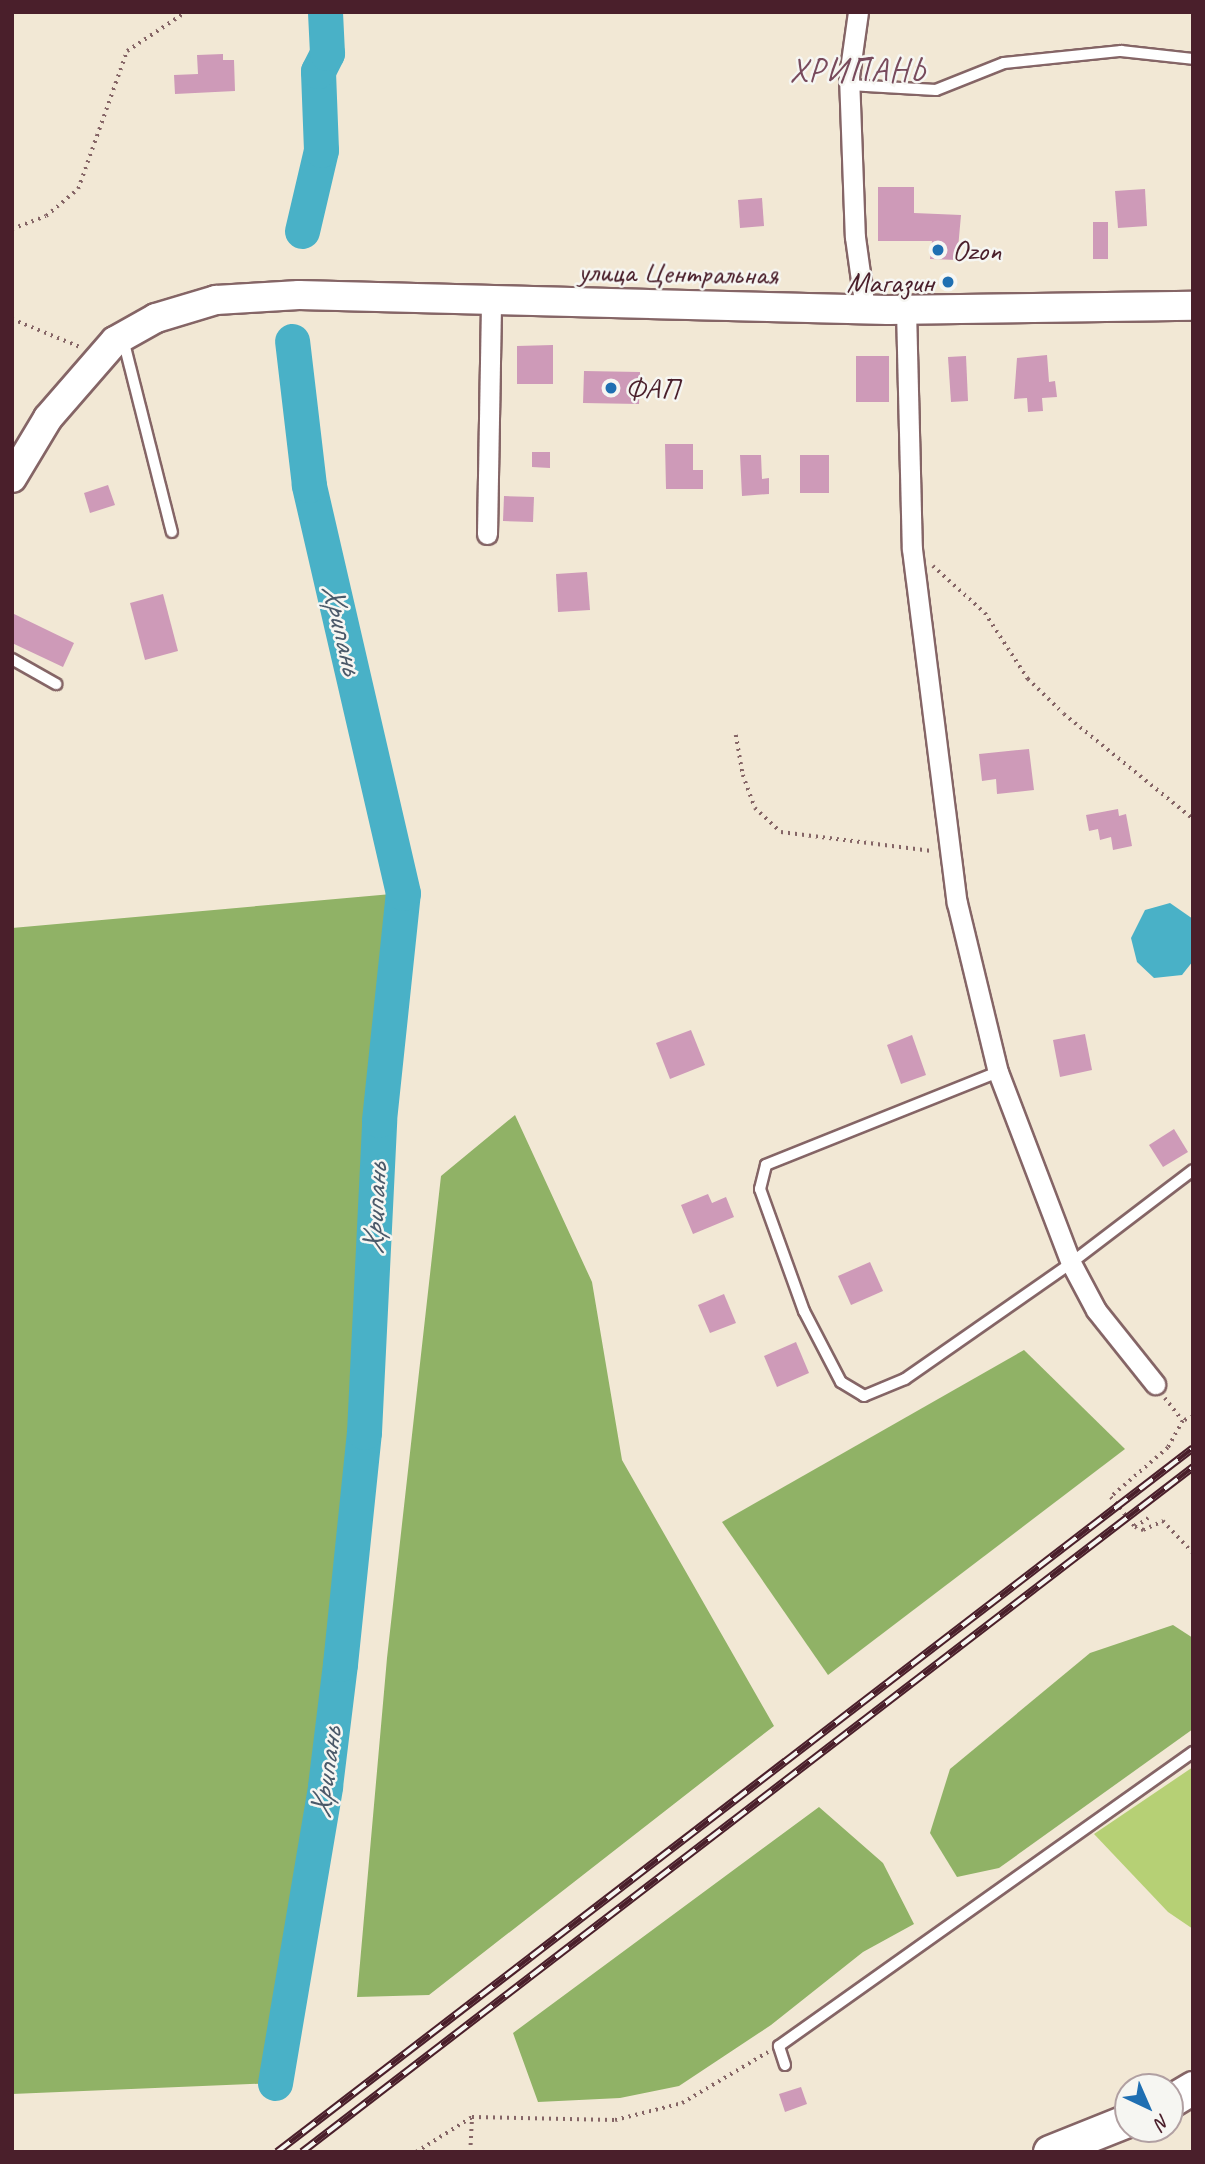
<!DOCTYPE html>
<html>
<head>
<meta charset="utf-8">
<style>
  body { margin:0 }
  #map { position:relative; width:1205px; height:2164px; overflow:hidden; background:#f2e8d5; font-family:Caveat,sans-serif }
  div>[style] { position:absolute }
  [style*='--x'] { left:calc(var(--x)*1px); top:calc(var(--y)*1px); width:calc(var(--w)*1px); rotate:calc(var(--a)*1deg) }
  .green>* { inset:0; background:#b6d075 }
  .forest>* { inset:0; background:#90b266 }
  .water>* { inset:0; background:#49b1c7 }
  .river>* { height:35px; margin:-17.5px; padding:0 17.5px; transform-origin:17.5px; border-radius:17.5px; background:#49b1c7 }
  .building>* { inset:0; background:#ce9ab8 }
  .path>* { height:3.5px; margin-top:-1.75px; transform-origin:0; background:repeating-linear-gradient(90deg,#856566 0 2px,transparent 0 7px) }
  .roads { filter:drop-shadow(2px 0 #856566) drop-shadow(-2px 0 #856566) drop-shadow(0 2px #856566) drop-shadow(0 -2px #856566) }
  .lane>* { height:10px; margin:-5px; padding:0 5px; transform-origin:5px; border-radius:5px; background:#fff }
  .street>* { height:19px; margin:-9.5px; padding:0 9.5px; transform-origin:9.5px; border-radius:9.5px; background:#fff }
  .secondary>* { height:28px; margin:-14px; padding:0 14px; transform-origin:14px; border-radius:14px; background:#fff }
  .primary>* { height:32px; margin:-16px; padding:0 16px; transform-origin:16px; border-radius:16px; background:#fff }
  .rail>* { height:8px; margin-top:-4px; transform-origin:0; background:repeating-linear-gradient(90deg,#f6f6f2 0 16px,#4a1f2b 0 32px); box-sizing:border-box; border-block:2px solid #4a1f2b }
  .dots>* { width:19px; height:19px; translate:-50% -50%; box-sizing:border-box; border:4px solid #f6f6f2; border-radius:50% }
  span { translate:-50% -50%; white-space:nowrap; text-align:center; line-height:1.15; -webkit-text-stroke:5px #f6f6f2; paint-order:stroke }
  .poi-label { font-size:30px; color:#4a1f2b }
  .left { translate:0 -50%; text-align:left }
  .right { translate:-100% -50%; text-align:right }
  .street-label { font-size:30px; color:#4a1f2b }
  .water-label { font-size:32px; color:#4a5969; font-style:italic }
  .quarter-label { font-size:33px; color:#784a5c; letter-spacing:2px }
  .frame { position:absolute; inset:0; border:14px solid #4a1f2b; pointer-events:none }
  .north { position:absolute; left:1114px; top:2073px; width:70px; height:70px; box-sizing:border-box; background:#f6f6f2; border:2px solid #b1a0a2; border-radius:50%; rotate:136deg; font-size:19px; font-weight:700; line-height:28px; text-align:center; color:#4a1f2b }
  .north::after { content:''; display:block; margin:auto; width:24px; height:32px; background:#1f6fb2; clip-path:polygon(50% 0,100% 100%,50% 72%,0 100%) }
</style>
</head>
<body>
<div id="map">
  <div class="green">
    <i style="clip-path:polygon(1193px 1767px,1193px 1929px,1168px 1912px,1094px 1834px)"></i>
  </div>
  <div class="forest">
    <i style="clip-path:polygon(403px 893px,379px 1120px,364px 1432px,340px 1664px,325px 1786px,275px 2083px,12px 2094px,12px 928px)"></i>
    <i style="clip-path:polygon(515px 1115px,592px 1282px,622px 1460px,774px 1726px,429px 1995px,357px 1997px,387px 1658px,441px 1176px)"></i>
    <i style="clip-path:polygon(1024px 1350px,1125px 1449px,828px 1675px,722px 1522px)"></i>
    <i style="clip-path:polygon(1173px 1625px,1193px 1638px,1193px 1729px,999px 1868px,957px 1877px,930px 1833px,950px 1769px,1090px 1653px)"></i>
    <i style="clip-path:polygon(819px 1807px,883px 1863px,914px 1924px,863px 1952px,771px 2025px,679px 2086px,620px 2098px,538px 2102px,513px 2033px)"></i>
  </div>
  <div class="water">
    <i style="clip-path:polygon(1170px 903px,1193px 919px,1193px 961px,1182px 975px,1154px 978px,1137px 962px,1131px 938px,1145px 910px)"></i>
  </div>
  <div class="river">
    <i style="--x:302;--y:231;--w:83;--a:-76.8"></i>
    <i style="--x:321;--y:150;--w:79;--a:-92.2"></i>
    <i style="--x:318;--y:71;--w:20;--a:-63"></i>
    <i style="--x:327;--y:53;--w:41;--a:-92.8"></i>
    <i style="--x:275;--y:2083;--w:301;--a:-80.4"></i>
    <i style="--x:325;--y:1786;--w:123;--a:-83"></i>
    <i style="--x:340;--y:1664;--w:233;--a:-84.1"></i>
    <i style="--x:364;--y:1432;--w:312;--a:-87.2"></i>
    <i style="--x:379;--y:1120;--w:228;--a:-84"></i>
    <i style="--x:403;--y:893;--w:419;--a:-103"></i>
    <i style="--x:309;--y:485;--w:145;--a:-96.7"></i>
  </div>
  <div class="building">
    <i style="clip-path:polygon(223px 54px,223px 60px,234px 60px,235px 91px,175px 94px,174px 75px,198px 74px,197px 55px)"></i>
    <i style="clip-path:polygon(878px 187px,914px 187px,914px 213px,961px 215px,957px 260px,930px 259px,932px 241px,878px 241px)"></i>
    <i style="clip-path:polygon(1145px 189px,1147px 226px,1118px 228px,1115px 191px)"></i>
    <i style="clip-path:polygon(762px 198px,764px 226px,740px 228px,738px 200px)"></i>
    <i style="clip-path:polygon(1093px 222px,1108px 222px,1108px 259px,1093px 259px)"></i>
    <i style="clip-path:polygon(553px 345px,553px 384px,517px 384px,517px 346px)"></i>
    <i style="clip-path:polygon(1047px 355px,1049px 382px,1055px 381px,1057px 397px,1042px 398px,1043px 411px,1028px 412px,1027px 398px,1014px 399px,1017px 358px)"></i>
    <i style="clip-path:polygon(856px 356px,889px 356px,889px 402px,856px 402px)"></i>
    <i style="clip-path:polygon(966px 356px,968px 401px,951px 402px,948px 357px)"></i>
    <i style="clip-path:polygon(584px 371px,640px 372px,639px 404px,583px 403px)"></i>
    <i style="clip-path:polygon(665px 444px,693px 444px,693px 470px,703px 470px,703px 489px,666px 489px)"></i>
    <i style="clip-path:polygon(532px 452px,550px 452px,550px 468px,532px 467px)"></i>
    <i style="clip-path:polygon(740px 455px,761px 455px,762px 479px,769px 478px,769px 494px,742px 496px)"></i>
    <i style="clip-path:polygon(800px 455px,829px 455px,829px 493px,800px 493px)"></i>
    <i style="clip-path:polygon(108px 485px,115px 505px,90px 513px,84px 493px)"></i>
    <i style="clip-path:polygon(504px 496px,534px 497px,533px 522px,503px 521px)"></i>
    <i style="clip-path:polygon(587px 572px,590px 610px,558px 612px,556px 574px)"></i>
    <i style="clip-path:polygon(163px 594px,178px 651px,145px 660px,130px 603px)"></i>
    <i style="clip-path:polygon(12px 613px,74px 643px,63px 667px,12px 643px)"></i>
    <i style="clip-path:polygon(1029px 749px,1034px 790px,997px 794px,996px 779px,982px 781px,979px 754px)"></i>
    <i style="clip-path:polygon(1118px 809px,1119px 816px,1126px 814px,1132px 846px,1113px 850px,1111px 837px,1100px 840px,1098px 829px,1089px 831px,1086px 815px)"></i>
    <i style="clip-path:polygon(691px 1030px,705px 1065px,670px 1079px,656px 1043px)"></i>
    <i style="clip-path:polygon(1085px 1034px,1092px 1070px,1060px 1077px,1053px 1040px)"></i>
    <i style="clip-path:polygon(912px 1035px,926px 1075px,901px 1084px,887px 1045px)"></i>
    <i style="clip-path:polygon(1174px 1129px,1188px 1152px,1163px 1167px,1149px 1145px)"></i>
    <i style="clip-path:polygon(708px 1194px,712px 1203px,726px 1197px,734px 1217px,693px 1234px,681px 1205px)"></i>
    <i style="clip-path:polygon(870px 1262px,883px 1291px,851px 1305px,838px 1276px)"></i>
    <i style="clip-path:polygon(724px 1294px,736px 1323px,710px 1333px,698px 1305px)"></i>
    <i style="clip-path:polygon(796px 1342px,809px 1373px,777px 1387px,764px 1356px)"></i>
    <i style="clip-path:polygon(801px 2087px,807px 2104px,785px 2112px,779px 2094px)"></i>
  </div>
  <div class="path">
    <i style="--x:12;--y:229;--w:36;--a:-21"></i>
    <i style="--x:46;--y:216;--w:42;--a:-40.2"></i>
    <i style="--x:78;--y:189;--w:146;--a:-70.5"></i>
    <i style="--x:127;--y:51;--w:71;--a:-33.5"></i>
    <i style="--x:12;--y:319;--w:74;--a:22.4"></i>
    <i style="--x:933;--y:566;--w:70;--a:42.1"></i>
    <i style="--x:985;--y:613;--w:79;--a:56.9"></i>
    <i style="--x:1028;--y:679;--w:50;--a:44.2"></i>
    <i style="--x:1064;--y:714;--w:166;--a:39.1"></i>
    <i style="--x:736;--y:735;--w:41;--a:80.1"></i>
    <i style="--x:743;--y:775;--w:35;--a:70"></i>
    <i style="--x:755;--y:808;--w:35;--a:43"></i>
    <i style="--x:781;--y:832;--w:152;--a:7.2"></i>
    <i style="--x:1165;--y:1398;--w:29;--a:52"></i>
    <i style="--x:1193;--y:1417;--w:11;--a:158"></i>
    <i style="--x:1183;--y:1421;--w:31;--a:119"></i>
    <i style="--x:1168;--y:1448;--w:75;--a:139.3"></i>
    <i style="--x:1111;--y:1497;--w:38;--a:51"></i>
    <i style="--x:1135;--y:1527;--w:9;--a:21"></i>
    <i style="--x:1143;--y:1530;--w:22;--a:-24"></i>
    <i style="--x:1163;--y:1521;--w:44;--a:46.8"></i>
    <i style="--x:1135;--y:1527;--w:16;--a:-35"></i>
    <i style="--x:416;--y:2152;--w:66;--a:-32"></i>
    <i style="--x:472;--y:2117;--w:143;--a:1.2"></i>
    <i style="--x:615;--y:2120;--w:69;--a:-14.2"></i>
    <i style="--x:682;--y:2103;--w:100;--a:-30.7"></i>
    <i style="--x:470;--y:2152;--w:35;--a:-87"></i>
  </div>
  <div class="roads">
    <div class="lane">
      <i style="--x:849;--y:85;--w:87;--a:3.3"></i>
      <i style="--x:936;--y:90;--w:73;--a:-21.7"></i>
      <i style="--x:1004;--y:63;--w:118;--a:-5.9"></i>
      <i style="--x:1121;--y:51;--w:72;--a:6.3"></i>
      <i style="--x:123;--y:339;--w:199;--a:75.8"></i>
      <i style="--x:12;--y:659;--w:51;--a:29.6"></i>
      <i style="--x:998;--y:1072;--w:250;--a:158.2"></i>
      <i style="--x:766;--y:1165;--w:25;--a:104"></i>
      <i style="--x:760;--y:1189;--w:130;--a:70.2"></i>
      <i style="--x:804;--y:1311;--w:80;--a:62.5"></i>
      <i style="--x:841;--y:1382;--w:27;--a:31"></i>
      <i style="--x:864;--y:1396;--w:44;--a:-22.5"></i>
      <i style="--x:905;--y:1379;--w:203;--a:-34.9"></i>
      <i style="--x:1071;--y:1263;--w:153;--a:-37.3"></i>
      <i style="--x:785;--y:2065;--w:20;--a:-108"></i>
      <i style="--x:779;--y:2046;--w:508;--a:-35.38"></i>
    </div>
    <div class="street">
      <i style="--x:858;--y:12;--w:65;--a:98"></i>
      <i style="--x:849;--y:76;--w:161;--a:87.9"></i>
      <i style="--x:855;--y:237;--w:73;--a:82.1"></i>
      <i style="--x:906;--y:309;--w:240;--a:88.6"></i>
      <i style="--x:912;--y:549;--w:357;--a:82.8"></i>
      <i style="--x:957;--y:903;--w:174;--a:76.4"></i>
      <i style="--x:998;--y:1072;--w:204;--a:69.1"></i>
      <i style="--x:1071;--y:1263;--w:53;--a:62"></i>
      <i style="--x:1096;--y:1310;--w:95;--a:51.4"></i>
      <i style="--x:487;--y:534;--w:232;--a:-89"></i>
    </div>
    <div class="secondary">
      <i style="--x:12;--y:478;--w:70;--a:-59"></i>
      <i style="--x:48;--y:418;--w:102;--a:-49"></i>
      <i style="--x:115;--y:341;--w:47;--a:-29.3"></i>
      <i style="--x:156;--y:318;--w:63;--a:-16.7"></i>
      <i style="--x:216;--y:300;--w:83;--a:-3.4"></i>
      <i style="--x:299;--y:295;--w:589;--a:1.46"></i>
      <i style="--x:888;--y:310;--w:305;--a:-0.8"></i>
    </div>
    <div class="primary">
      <i style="--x:1170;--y:2102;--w:27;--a:-31"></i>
      <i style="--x:1050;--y:2152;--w:84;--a:-21.7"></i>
    </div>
  </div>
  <div class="rail">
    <i style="--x:277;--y:2152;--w:1155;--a:-37.54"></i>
    <i style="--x:302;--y:2152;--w:1124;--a:-37.55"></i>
  </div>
  <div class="dots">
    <i style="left:938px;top:250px;background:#1f6fb2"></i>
    <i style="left:948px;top:282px;background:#1f6fb2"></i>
    <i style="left:611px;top:388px;background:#1f6fb2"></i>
  </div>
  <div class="poi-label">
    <span class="left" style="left:952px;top:250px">Ozon</span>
    <span class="right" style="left:934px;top:282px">Магазин</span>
    <span class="left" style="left:625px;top:388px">ФАП</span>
  </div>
  <div class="street-label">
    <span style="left:678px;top:273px;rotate:1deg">улица Центральная</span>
  </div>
  <div class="water-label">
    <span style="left:342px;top:629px;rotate:77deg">Хрипань</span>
    <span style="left:375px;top:1209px;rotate:-87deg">Хрипань</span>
    <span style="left:326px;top:1773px;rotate:-82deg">Хрипань</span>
  </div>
  <div class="quarter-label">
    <span style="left:858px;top:71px">ХРИПАНЬ</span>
  </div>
  <div class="frame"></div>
  <div class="north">N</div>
</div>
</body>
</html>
